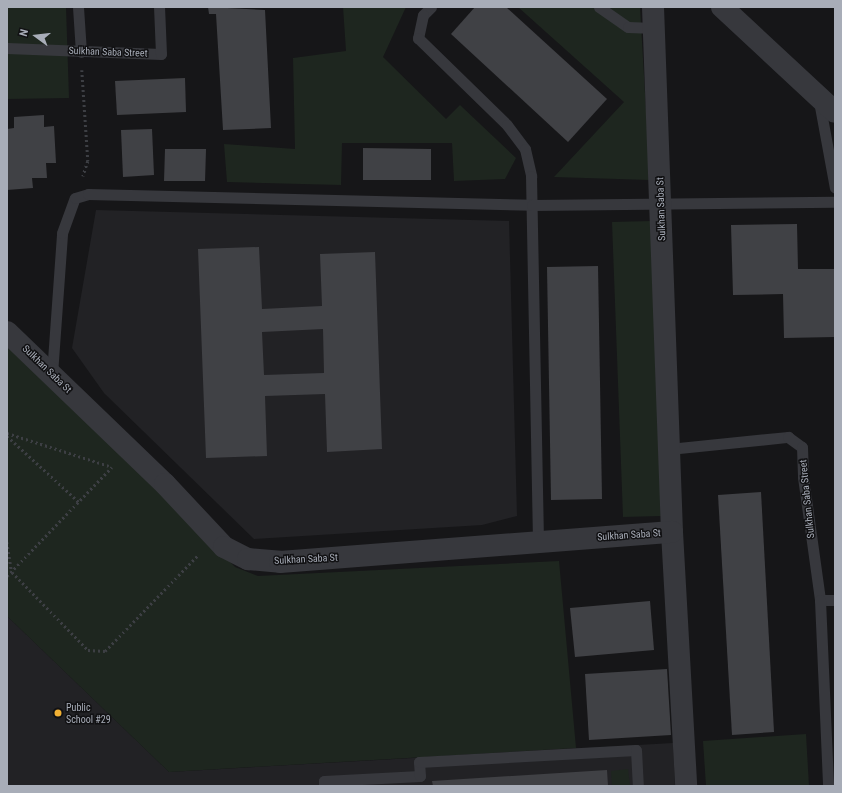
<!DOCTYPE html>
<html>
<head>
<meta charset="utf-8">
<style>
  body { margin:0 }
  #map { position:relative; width:842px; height:793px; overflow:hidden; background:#161618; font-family:"Roboto Condensed",sans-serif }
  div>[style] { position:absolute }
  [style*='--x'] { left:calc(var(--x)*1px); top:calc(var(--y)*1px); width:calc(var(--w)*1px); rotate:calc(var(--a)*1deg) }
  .built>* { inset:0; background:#222225 }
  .green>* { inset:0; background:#1e261f }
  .building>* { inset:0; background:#404145 }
  .path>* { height:2.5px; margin-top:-1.25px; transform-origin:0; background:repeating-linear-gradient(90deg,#3d3f44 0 2px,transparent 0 5px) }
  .service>* { height:11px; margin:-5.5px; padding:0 5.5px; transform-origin:5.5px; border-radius:5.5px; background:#37383d }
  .minor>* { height:22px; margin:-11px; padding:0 11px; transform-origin:11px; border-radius:11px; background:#37383d }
  .tertiary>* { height:22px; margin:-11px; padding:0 11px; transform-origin:11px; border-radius:11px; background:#37383d }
  .dots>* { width:11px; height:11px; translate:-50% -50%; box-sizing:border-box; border:2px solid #111113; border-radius:50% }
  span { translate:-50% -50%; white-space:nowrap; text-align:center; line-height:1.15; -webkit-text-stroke:3px #111113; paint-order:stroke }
  .street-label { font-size:10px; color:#a8adb8 }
  .poi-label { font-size:10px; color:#a8adb8 }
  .left { translate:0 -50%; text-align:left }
  .frame { position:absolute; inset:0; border:8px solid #a8adb8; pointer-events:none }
  .north { position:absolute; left:16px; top:16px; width:40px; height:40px; -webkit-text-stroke:3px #111113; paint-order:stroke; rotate:285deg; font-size:11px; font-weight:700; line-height:16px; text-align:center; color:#a8adb8 }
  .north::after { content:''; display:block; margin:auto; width:14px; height:18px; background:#a8adb8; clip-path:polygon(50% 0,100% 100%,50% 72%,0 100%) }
</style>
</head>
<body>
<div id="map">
  <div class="built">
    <i style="clip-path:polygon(96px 210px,509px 221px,517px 516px,482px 525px,254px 539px,104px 393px,72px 348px)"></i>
    <i style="clip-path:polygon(7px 616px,169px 772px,673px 743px,675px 786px,7px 786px)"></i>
  </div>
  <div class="green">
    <i style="clip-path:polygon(7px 7px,66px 7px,69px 98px,7px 99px)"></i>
    <i style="clip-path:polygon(343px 7px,406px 7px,383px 57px,446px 119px,460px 105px,516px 158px,505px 179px,454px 181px,452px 143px,342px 143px,341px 185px,227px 182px,224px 144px,295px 149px,293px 58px,346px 51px)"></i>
    <i style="clip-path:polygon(518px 7px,640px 7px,650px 180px,554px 177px,624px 102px)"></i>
    <i style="clip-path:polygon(651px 221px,661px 516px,623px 517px,612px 222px)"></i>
    <i style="clip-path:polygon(7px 339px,235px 567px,258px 576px,559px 561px,576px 748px,169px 772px,7px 616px)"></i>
    <i style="clip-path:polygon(806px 734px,809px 786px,706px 786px,703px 741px)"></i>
    <i style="clip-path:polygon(628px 769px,630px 786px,612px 786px,611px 771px)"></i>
  </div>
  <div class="building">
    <i style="clip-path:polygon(208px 7px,265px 10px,271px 128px,223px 130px,216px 14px,209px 14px)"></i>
    <i style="clip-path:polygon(475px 7px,506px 7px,607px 99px,568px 142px,451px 34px)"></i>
    <i style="clip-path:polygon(185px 78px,186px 112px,117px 115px,115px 81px)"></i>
    <i style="clip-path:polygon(44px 115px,44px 127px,54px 126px,56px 163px,46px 163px,47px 178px,32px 178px,33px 188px,7px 190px,7px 129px,14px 128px,14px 117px)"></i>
    <i style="clip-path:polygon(152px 129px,154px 175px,123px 177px,121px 130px)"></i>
    <i style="clip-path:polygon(363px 148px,431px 149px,431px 180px,363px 180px)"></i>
    <i style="clip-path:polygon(165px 149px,206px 149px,205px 181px,164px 181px)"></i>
    <i style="clip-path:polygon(797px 224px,798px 269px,835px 269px,835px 337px,784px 338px,783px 294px,733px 295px,731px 225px)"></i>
    <i style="clip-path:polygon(evenodd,259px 247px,262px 309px,322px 306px,320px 254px,375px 252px,382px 449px,327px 452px,325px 394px,265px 396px,267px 456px,206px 458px,198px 249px,259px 247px,323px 329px,324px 373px,264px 375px,262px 332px,323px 329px)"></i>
    <i style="clip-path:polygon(598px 266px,602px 499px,551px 500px,547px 267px)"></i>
    <i style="clip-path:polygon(761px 492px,774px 732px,732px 735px,718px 495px)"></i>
    <i style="clip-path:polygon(650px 601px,654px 650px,575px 657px,570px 608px)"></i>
    <i style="clip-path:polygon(667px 669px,671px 735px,589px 740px,585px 674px)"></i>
    <i style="clip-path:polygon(607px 770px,608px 786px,433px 786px,432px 781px)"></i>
  </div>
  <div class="path">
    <i style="--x:82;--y:70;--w:91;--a:86.2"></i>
    <i style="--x:88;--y:161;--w:16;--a:108"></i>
    <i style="--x:7;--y:433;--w:107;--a:17.9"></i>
    <i style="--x:7;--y:436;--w:98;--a:42.5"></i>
    <i style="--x:7;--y:542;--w:30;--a:81"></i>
    <i style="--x:12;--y:572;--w:109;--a:45.7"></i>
    <i style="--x:88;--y:650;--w:17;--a:3"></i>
    <i style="--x:105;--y:651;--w:134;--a:-45.9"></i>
    <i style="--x:7;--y:576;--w:151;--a:-46.1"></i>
  </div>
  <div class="service">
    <i style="--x:78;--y:7;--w:45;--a:86.2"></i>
    <i style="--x:431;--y:7;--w:11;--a:135"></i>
    <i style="--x:423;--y:15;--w:24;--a:102"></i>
    <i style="--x:418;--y:38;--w:124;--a:44.3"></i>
    <i style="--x:507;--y:125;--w:30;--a:53"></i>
    <i style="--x:525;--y:149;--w:28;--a:77"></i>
    <i style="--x:531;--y:176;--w:365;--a:88.9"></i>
    <i style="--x:599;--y:7;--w:35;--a:35"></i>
    <i style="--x:628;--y:27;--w:26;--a:2"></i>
    <i style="--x:7;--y:48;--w:154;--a:2.2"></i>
    <i style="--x:161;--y:54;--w:47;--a:-92.4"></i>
    <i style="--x:819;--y:101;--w:88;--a:79.6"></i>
    <i style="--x:52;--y:374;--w:141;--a:-85.9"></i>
    <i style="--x:62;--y:233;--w:37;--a:-70"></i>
    <i style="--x:75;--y:198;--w:14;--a:-17"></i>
    <i style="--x:88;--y:194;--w:444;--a:1.4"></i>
    <i style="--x:532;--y:205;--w:303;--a:-0.6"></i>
    <i style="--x:669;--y:449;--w:120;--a:-5.8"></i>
    <i style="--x:788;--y:437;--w:17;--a:36"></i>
    <i style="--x:802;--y:447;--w:30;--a:88"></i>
    <i style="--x:803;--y:477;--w:124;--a:82.1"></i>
    <i style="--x:820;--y:600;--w:15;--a:0"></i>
    <i style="--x:820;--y:600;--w:186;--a:87.5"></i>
    <i style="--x:324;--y:786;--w:5;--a:-90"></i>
    <i style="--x:324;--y:781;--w:96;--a:-3"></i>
    <i style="--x:420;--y:776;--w:14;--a:-94"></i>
    <i style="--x:419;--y:762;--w:217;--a:-3.2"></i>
    <i style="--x:636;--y:750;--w:36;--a:87"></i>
  </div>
  <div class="minor">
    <i style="--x:653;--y:7;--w:525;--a:87.93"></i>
    <i style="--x:672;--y:532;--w:254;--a:86.8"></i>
    <i style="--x:7;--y:332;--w:219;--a:43.9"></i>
    <i style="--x:165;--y:484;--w:86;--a:46.9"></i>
    <i style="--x:224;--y:547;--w:27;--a:27"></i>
    <i style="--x:248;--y:559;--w:32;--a:5"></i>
    <i style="--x:280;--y:562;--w:393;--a:-4.4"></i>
  </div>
  <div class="tertiary">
    <i style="--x:722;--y:7;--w:154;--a:42.9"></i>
  </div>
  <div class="dots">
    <i style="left:58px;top:713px;background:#f2b134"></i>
  </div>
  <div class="street-label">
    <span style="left:108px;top:52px;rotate:2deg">Sulkhan Saba Street</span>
    <span style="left:661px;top:209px;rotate:-92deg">Sulkhan Saba St</span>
    <span style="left:47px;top:369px;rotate:44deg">Sulkhan Saba St</span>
    <span style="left:807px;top:499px;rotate:-96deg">Sulkhan Saba Street</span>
    <span style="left:629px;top:535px;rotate:-4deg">Sulkhan Saba St</span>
    <span style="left:306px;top:559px;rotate:-3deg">Sulkhan Saba St</span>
  </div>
  <div class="poi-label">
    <span class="left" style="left:66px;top:713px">Public<br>School #29</span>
  </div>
  <div class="frame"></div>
  <div class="north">N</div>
</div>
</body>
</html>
